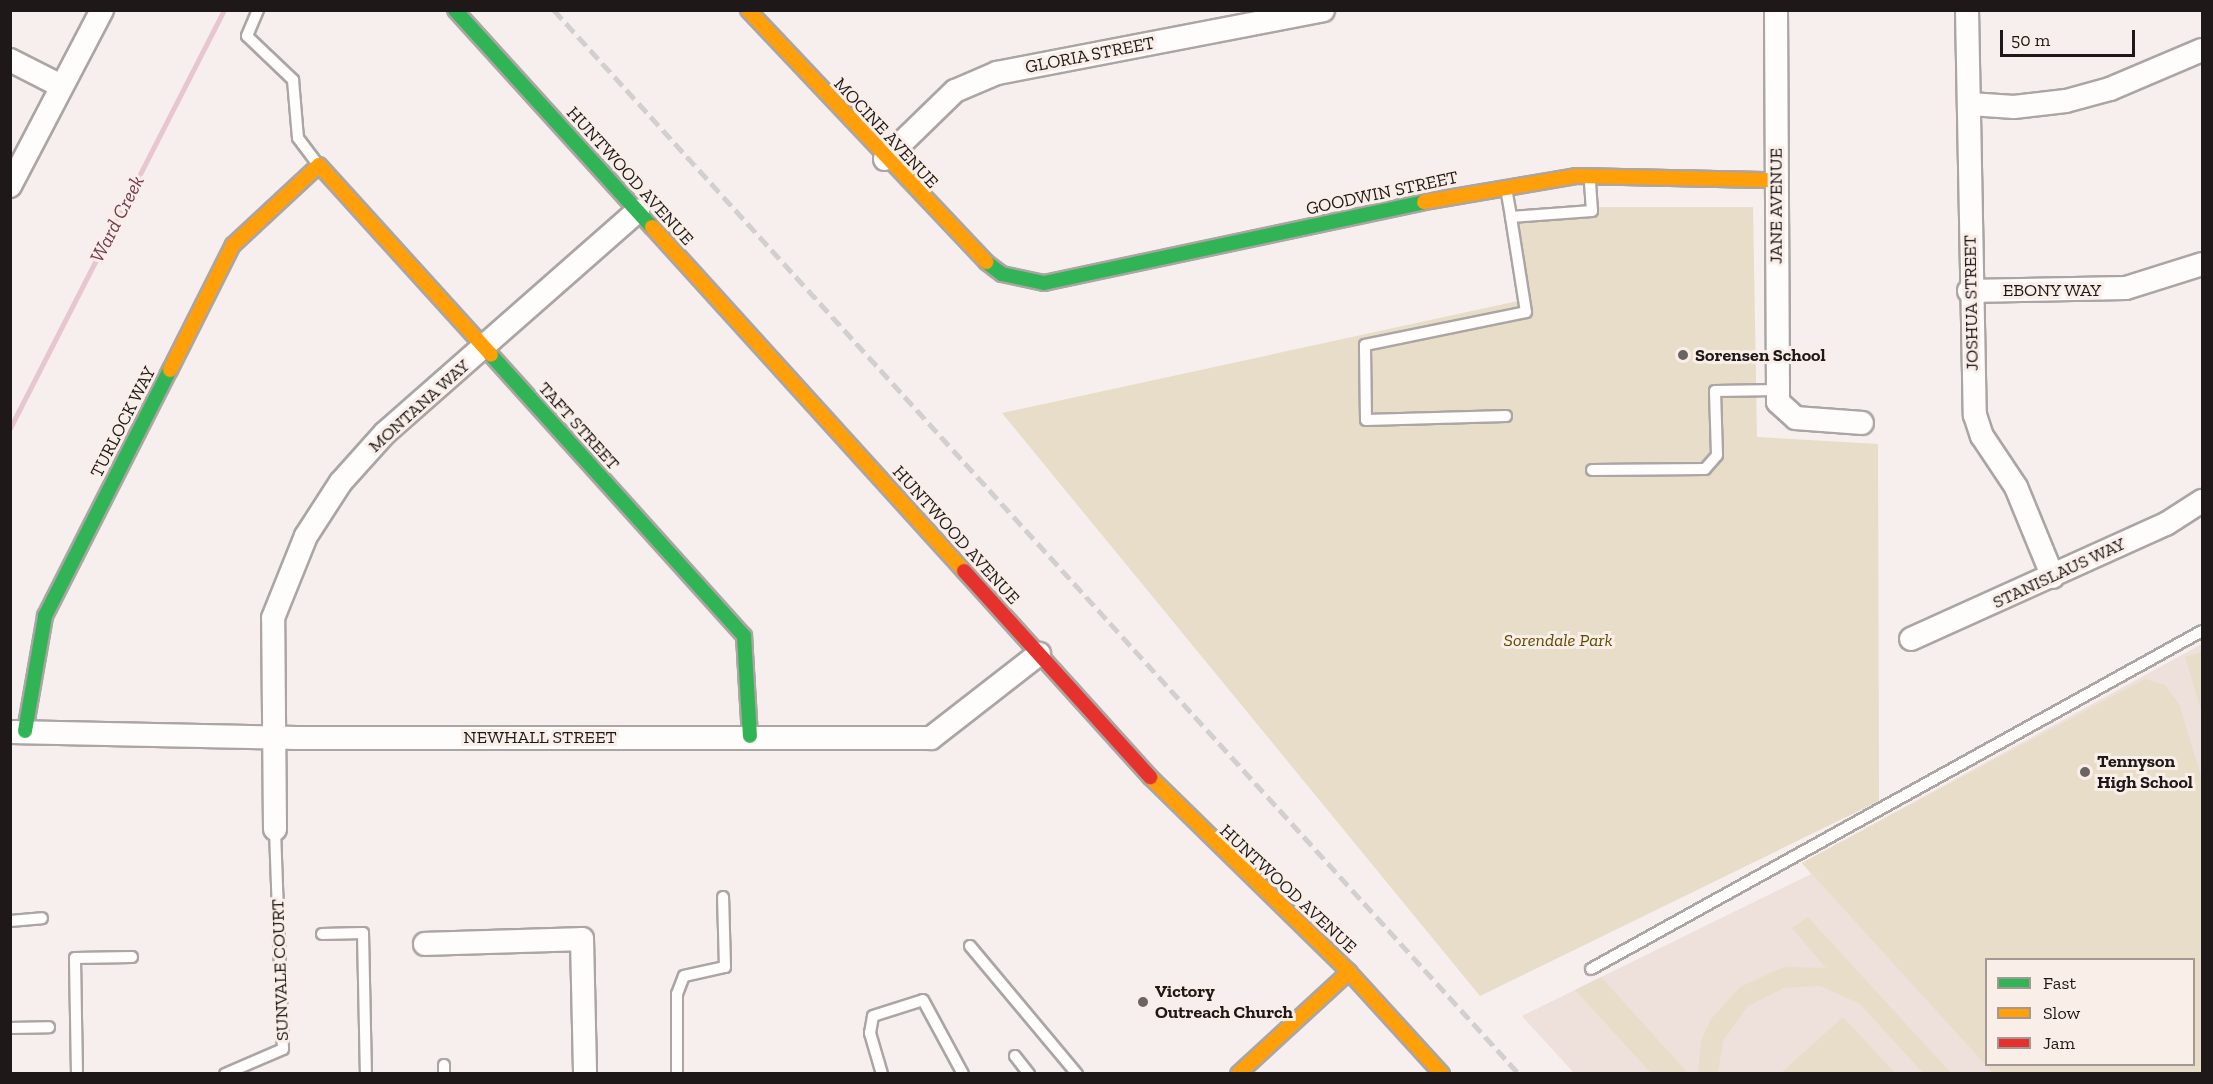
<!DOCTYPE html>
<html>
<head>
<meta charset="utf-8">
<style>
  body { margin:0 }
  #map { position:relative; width:2213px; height:1084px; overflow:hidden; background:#f6efed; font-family:"Zilla Slab",serif }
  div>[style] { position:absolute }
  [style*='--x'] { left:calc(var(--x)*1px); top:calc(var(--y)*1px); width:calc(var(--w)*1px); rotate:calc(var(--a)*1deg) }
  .built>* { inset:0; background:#eee0db }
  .green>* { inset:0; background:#e8ddc9 }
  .stream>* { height:5px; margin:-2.5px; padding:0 2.5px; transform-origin:2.5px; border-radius:2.5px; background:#e8c6d0 }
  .roads { filter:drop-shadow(2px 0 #aba5a4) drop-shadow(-2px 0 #aba5a4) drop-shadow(0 2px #aba5a4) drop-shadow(0 -2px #aba5a4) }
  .lane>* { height:10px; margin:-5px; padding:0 5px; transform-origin:5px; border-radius:5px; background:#fefdfc }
  .street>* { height:22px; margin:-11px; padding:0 11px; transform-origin:11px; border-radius:11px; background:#fefdfc }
  .fast>* { height:14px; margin:-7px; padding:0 7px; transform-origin:7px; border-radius:7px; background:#30b455 }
  .slow>* { height:14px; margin:-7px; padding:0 7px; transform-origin:7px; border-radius:7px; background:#ff9f0a }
  .jam>* { height:14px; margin:-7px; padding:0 7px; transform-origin:7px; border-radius:7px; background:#e5322d }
  .rail>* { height:4.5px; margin-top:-2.25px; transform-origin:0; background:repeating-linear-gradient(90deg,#d2d0cf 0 12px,transparent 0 18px) }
  .dots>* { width:16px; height:16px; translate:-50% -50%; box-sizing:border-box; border:3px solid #faeee9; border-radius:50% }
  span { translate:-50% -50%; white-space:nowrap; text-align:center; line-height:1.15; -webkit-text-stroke:6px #faeee9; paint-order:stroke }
  .street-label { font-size:18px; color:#1e1918 }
  .poi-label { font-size:18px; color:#1e1918; font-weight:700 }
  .left { translate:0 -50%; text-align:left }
  .park-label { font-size:18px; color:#614a02; font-style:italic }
  .water-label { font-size:20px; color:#753b52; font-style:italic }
  .frame { position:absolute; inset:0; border:12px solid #1e1918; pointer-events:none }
  .legend { position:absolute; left:1985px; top:958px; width:210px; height:108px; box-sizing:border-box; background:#faeee9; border:2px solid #a29995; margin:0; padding:8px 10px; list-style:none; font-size:18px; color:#1e1918 }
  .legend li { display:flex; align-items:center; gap:12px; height:30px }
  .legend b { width:30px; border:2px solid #a29995 }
  .scale { position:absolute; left:2000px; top:30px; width:135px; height:27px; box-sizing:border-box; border:3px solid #1e1918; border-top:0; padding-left:8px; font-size:18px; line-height:21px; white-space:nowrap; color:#1e1918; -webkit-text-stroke:4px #faeee9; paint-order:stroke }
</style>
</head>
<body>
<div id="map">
  <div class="built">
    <i style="clip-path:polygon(evenodd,2202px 644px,2202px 1073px,1574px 1073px,1522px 1016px,1811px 874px,1802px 863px,2202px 644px,1986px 960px,2194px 960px,2194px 1064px,1986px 1064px,1986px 960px)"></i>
  </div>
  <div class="green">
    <i style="clip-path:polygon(1554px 207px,1753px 207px,1757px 437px,1878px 444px,1879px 801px,1480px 996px,1002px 413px,1518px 301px,1506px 218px)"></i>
    <i style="clip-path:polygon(2202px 652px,2202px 713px,2185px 657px)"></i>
    <i style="clip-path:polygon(evenodd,2145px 679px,2165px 685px,2179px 704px,2202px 779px,2202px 1073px,1993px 1073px,1802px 863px,2145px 679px,1986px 960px,2194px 960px,2194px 1064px,1986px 1064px,1986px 960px)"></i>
    <i style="clip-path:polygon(1808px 917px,1951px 1073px,1923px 1073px,1860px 1004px,1820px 986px,1784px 988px,1748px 1006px,1723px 1041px,1718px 1073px,1698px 1073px,1701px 1041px,1711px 1019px,1740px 987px,1784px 967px,1826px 968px,1792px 928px)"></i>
    <i style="clip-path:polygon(1601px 977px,1688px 1073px,1651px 1073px,1575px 990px)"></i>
    <i style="clip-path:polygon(1843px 1017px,1895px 1073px,1781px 1073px)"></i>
  </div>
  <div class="stream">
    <i style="--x:10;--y:428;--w:470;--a:-62.9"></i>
  </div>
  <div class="roads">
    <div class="lane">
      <i style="--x:258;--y:10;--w:28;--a:113"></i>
      <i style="--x:247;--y:36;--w:64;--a:43.7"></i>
      <i style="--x:293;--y:80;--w:58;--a:85.1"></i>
      <i style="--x:298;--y:138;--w:31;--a:53"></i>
      <i style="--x:1506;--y:188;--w:29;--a:80"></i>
      <i style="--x:1511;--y:217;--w:81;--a:-4.2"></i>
      <i style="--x:1592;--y:211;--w:32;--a:-94"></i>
      <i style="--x:1506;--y:416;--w:140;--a:178.4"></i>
      <i style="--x:1366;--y:420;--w:75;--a:-90.8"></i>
      <i style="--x:1365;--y:345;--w:164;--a:-11.6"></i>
      <i style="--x:1526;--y:312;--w:96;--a:-99"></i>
      <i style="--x:1592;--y:470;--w:113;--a:-0.5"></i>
      <i style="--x:1705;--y:469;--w:18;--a:-49"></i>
      <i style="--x:1717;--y:455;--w:64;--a:-91.8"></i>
      <i style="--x:1715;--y:391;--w:63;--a:-0.9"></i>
      <i style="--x:10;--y:921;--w:32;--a:-5"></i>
      <i style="--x:322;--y:934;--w:41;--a:-1.4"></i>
      <i style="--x:363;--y:933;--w:141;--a:88.8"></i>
      <i style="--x:970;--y:946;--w:167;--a:50.1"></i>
      <i style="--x:1591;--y:969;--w:698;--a:-28.95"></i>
      <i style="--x:10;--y:1028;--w:39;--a:-1"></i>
      <i style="--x:1015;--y:1056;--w:23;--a:52"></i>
      <i style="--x:444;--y:1065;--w:9;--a:90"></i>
      <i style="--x:77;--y:1074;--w:116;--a:-91"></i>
      <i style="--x:75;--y:958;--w:57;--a:-1"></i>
      <i style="--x:225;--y:1074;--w:63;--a:-23.3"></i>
      <i style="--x:283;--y:1049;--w:220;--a:-92.1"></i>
      <i style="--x:677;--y:1074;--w:80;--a:-90"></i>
      <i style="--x:677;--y:994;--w:19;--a:-69"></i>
      <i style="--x:684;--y:976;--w:42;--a:-12.4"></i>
      <i style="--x:725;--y:967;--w:70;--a:-91.6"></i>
      <i style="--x:882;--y:1074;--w:43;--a:-106.3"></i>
      <i style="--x:870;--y:1033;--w:17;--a:-80"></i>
      <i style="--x:873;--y:1016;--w:52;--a:-17.7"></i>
      <i style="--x:923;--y:1000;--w:84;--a:61.6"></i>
    </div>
    <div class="street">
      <i style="--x:1776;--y:10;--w:392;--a:89.7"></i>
      <i style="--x:1778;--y:402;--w:24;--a:42"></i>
      <i style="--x:1796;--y:418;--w:66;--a:4.3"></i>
      <i style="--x:1967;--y:10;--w:405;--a:88.9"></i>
      <i style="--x:1975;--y:415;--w:22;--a:72"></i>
      <i style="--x:1982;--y:436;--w:61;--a:56.3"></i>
      <i style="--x:2016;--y:487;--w:97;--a:67.7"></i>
      <i style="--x:10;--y:60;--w:57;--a:27"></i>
      <i style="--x:1970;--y:104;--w:44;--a:3.9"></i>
      <i style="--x:2014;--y:107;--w:52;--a:-6.6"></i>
      <i style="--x:2066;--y:101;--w:46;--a:-15.3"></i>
      <i style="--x:2110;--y:89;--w:100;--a:-23"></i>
      <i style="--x:885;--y:159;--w:98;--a:-44.2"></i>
      <i style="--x:955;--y:91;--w:46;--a:-23.2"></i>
      <i style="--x:997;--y:73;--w:332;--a:-10.9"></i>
      <i style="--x:10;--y:186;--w:199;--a:-62.4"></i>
      <i style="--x:1969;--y:291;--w:157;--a:-1.1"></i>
      <i style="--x:2126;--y:288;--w:80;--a:-17.5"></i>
      <i style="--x:1911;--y:639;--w:280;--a:-24.3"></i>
      <i style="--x:2166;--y:524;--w:43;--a:-32.6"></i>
      <i style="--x:11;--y:732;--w:286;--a:1.2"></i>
      <i style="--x:297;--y:738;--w:634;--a:0"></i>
      <i style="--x:931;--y:738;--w:137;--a:-37.9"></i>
      <i style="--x:275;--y:829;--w:211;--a:-90.5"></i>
      <i style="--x:273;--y:618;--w:88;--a:-68.1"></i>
      <i style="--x:306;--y:536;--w:64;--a:-57.1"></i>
      <i style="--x:341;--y:482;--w:66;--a:-48.1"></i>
      <i style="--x:385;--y:433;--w:337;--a:-41.3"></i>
      <i style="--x:425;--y:944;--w:157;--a:-1.8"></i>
      <i style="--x:582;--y:939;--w:135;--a:88.7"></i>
    </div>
    <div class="fast">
      <i style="--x:455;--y:10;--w:293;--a:47.8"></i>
      <i style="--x:986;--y:262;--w:20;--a:37"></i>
      <i style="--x:1002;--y:274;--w:43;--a:12.1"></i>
      <i style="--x:1044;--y:283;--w:389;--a:-12"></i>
      <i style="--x:491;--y:355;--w:378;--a:48"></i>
      <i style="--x:744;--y:636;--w:100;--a:86.6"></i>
      <i style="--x:25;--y:731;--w:117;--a:-80.1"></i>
      <i style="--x:45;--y:616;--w:276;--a:-63.1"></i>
    </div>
    <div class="slow">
      <i style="--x:748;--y:10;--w:347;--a:46.6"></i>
      <i style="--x:1424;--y:202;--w:154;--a:-9.7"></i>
      <i style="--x:1576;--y:176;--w:199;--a:1.2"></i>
      <i style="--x:652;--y:227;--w:464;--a:47.8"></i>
      <i style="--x:170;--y:370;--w:140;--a:-63.3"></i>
      <i style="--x:233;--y:245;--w:117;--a:-42.9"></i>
      <i style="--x:319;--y:165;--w:256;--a:47.8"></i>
      <i style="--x:1150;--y:777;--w:279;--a:44.4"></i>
      <i style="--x:1349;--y:972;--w:138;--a:47.6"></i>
      <i style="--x:1238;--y:1074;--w:151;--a:-42.6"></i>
    </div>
    <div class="jam">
      <i style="--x:964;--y:571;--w:278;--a:47.9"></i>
    </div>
  </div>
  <div class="rail">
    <i style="--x:554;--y:10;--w:1436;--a:47.79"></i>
  </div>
  <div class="dots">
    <i style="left:1683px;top:355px;background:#6a6463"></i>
    <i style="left:2085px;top:772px;background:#6a6463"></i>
    <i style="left:1143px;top:1002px;background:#6a6463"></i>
  </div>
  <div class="street-label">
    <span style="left:1090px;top:55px;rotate:-11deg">GLORIA STREET</span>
    <span style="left:886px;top:133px;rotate:47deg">MOCINE AVENUE</span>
    <span style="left:630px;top:176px;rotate:48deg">HUNTWOOD AVENUE</span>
    <span style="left:1382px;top:193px;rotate:-12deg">GOODWIN STREET</span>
    <span style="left:1776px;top:206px;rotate:-90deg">JANE AVENUE</span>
    <span style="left:2052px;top:290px">EBONY WAY</span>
    <span style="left:1971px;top:303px;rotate:-91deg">JOSHUA STREET</span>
    <span style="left:419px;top:406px;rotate:-42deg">MONTANA WAY</span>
    <span style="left:123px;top:422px;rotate:-63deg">TURLOCK WAY</span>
    <span style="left:579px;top:426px;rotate:48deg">TAFT STREET</span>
    <span style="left:956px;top:535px;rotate:48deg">HUNTWOOD AVENUE</span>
    <span style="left:2059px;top:573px;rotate:-25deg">STANISLAUS WAY</span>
    <span style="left:540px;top:737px">NEWHALL STREET</span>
    <span style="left:1288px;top:889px;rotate:43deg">HUNTWOOD AVENUE</span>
    <span style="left:280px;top:970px;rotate:-92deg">SUNVALE COURT</span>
  </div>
  <div class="poi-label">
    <span class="left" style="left:1695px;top:355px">Sorensen School</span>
    <span class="left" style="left:2097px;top:772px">Tennyson<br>High School</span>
    <span class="left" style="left:1155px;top:1002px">Victory<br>Outreach Church</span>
  </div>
  <div class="park-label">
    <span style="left:1558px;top:640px">Sorendale Park</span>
  </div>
  <div class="water-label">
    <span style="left:117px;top:219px;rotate:-63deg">Ward Creek</span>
  </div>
  <div class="frame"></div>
  <ul class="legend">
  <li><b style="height:8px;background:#30b455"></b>Fast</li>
  <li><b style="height:8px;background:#ff9f0a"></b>Slow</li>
  <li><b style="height:8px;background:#e5322d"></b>Jam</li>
  </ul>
  <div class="scale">50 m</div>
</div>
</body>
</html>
